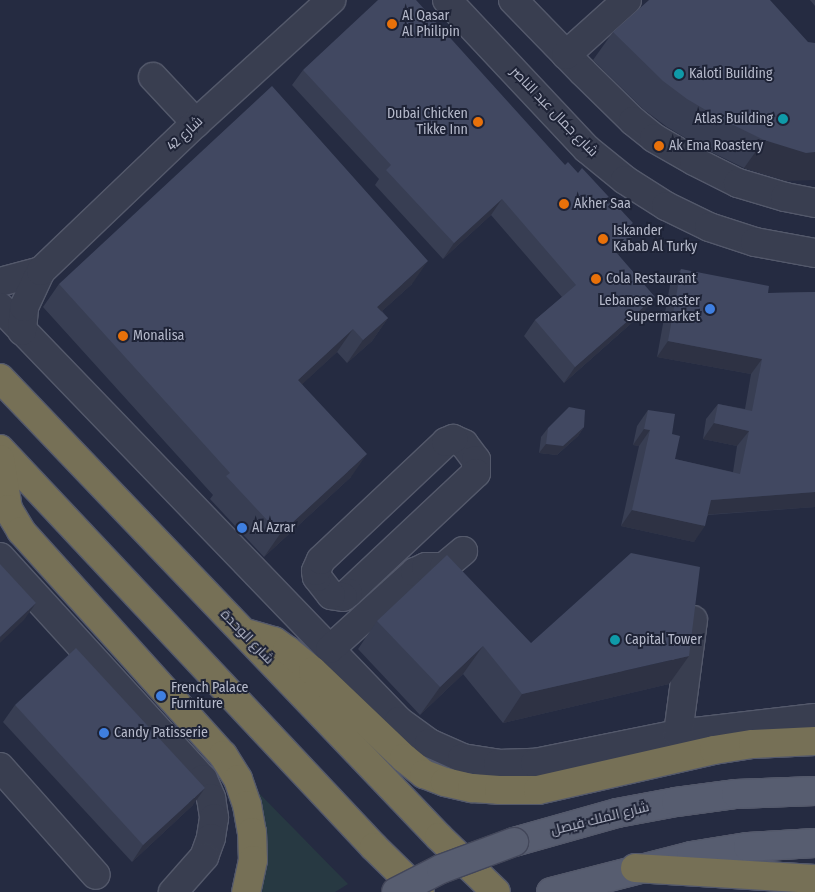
<!DOCTYPE html>
<html>
<head>
<meta charset="utf-8">
<style>
  body { margin:0 }
  #map { position:relative; width:815px; height:892px; overflow:hidden; background:#252b41; font-family:"Fira Sans Condensed",Cairo,sans-serif }
  div>[style] { position:absolute }
  [style*='--x'] { left:calc(var(--x)*1px); top:calc(var(--y)*1px); width:calc(var(--w)*1px); rotate:calc(var(--a)*1deg) }
  .green>* { inset:0; background:#273942 }
  .roads { filter:drop-shadow(1px 0 #54596b) drop-shadow(-1px 0 #54596b) drop-shadow(0 1px #54596b) drop-shadow(0 -1px #54596b) }
  .minor>* { height:28px; margin:-14px; padding:0 14px; transform-origin:14px; border-radius:14px; background:#393e50 }
  .major>* { height:28px; margin:-14px; padding:0 14px; transform-origin:14px; border-radius:14px; background:#575d70 }
  .highway>* { height:28px; margin:-14px; padding:0 14px; transform-origin:14px; border-radius:14px; background:#767056 }
  .bridges { filter:drop-shadow(1px 0 #43475a) drop-shadow(-1px 0 #43475a) drop-shadow(0 1px #43475a) drop-shadow(0 -1px #43475a) }
  .major-bridge>* { height:28px; margin:-14px; padding:0 14px; transform-origin:14px; border-radius:14px; background:#575d70 }
  .wall>* { inset:0; background:#383e53 }
  .shaded-wall>* { inset:0; background:#2e3244 }
  .building>* { inset:0; background:#414861 }
  .dots>* { width:14px; height:14px; translate:-50% -50%; box-sizing:border-box; border:2px solid #1e2336; border-radius:50% }
  span { translate:-50% -50%; white-space:nowrap; text-align:center; line-height:1.15; -webkit-text-stroke:4px #1e2336; paint-order:stroke }
  .poi-label { font-size:14px; color:#b6bacb }
  .left { translate:0 -50%; text-align:left }
  .right { translate:-100% -50%; text-align:right }
  .street-label { font-size:14px; color:#b6bacb }
</style>
</head>
<body>
<div id="map">
  <div class="green">
    <i style="clip-path:polygon(249px 783px,348px 884px,335px 892px,262px 892px,266px 855px)"></i>
  </div>
  <div class="roads">
    <div class="minor">
      <i style="--x:447;--y:0;--w:204;--a:46.8"></i>
      <i style="--x:587;--y:149;--w:49;--a:39.2"></i>
      <i style="--x:625;--y:180;--w:49;--a:32.4"></i>
      <i style="--x:666;--y:206;--w:48;--a:26"></i>
      <i style="--x:709;--y:227;--w:48;--a:18.1"></i>
      <i style="--x:755;--y:242;--w:61;--a:10.4"></i>
      <i style="--x:513;--y:0;--w:100;--a:45.8"></i>
      <i style="--x:583;--y:72;--w:70;--a:44.4"></i>
      <i style="--x:633;--y:121;--w:27;--a:39"></i>
      <i style="--x:654;--y:138;--w:46;--a:29.9"></i>
      <i style="--x:694;--y:161;--w:49;--a:26.6"></i>
      <i style="--x:738;--y:183;--w:49;--a:16.6"></i>
      <i style="--x:785;--y:197;--w:31;--a:11"></i>
      <i style="--x:566;--y:55;--w:82;--a:-42"></i>
      <i style="--x:153;--y:77;--w:63;--a:46.9"></i>
      <i style="--x:0;--y:282;--w:42;--a:-15"></i>
      <i style="--x:0;--y:307;--w:575;--a:46.06"></i>
      <i style="--x:399;--y:721;--w:37;--a:36"></i>
      <i style="--x:429;--y:743;--w:36;--a:24"></i>
      <i style="--x:462;--y:758;--w:36;--a:9"></i>
      <i style="--x:498;--y:764;--w:37;--a:-2"></i>
      <i style="--x:535;--y:763;--w:146;--a:-11.5"></i>
      <i style="--x:678;--y:734;--w:138;--a:-6.7"></i>
      <i style="--x:22;--y:331;--w:24;--a:-85"></i>
      <i style="--x:24;--y:307;--w:40;--a:-65"></i>
      <i style="--x:41;--y:271;--w:214;--a:-43.7"></i>
      <i style="--x:196;--y:123;--w:183;--a:-42.3"></i>
      <i style="--x:453;--y:439;--w:12;--a:24"></i>
      <i style="--x:464;--y:444;--w:20;--a:53"></i>
      <i style="--x:476;--y:460;--w:13;--a:90"></i>
      <i style="--x:476;--y:473;--w:175;--a:136.8"></i>
      <i style="--x:348;--y:593;--w:6;--a:141"></i>
      <i style="--x:343;--y:597;--w:12;--a:-171"></i>
      <i style="--x:331;--y:595;--w:23;--a:-128"></i>
      <i style="--x:317;--y:577;--w:6;--a:-99"></i>
      <i style="--x:316;--y:571;--w:12;--a:-66"></i>
      <i style="--x:321;--y:560;--w:172;--a:-43.3"></i>
      <i style="--x:446;--y:442;--w:8;--a:-23"></i>
      <i style="--x:0;--y:557;--w:301;--a:47.6"></i>
      <i style="--x:203;--y:779;--w:21;--a:67"></i>
      <i style="--x:211;--y:798;--w:20;--a:81"></i>
      <i style="--x:214;--y:818;--w:20;--a:99"></i>
      <i style="--x:211;--y:838;--w:20;--a:110"></i>
      <i style="--x:204;--y:857;--w:47;--a:131.5"></i>
      <i style="--x:330;--y:649;--w:115;--a:-42.2"></i>
      <i style="--x:415;--y:572;--w:12;--a:-24"></i>
      <i style="--x:426;--y:567;--w:18;--a:0"></i>
      <i style="--x:444;--y:567;--w:25;--a:-40"></i>
      <i style="--x:678;--y:734;--w:115;--a:-82.5"></i>
      <i style="--x:0;--y:767;--w:144;--a:48.4"></i>
    </div>
    <div class="major">
      <i style="--x:514;--y:842;--w:107;--a:-15.7"></i>
      <i style="--x:617;--y:813;--w:60;--a:-10.6"></i>
      <i style="--x:676;--y:802;--w:61;--a:-7.6"></i>
      <i style="--x:736;--y:794;--w:79;--a:-2.2"></i>
      <i style="--x:551;--y:892;--w:145;--a:-14.4"></i>
      <i style="--x:691;--y:856;--w:58;--a:-9"></i>
      <i style="--x:748;--y:847;--w:67;--a:-3.4"></i>
    </div>
    <div class="highway">
      <i style="--x:0;--y:378;--w:635;--a:46.28"></i>
      <i style="--x:439;--y:837;--w:79;--a:44"></i>
      <i style="--x:0;--y:449;--w:546;--a:46.78"></i>
      <i style="--x:374;--y:847;--w:64;--a:44.4"></i>
      <i style="--x:0;--y:459;--w:51;--a:80.9"></i>
      <i style="--x:8;--y:509;--w:26;--a:59"></i>
      <i style="--x:21;--y:531;--w:302;--a:48"></i>
      <i style="--x:223;--y:755;--w:28;--a:58"></i>
      <i style="--x:238;--y:779;--w:28;--a:71"></i>
      <i style="--x:247;--y:805;--w:27;--a:80"></i>
      <i style="--x:252;--y:832;--w:28;--a:88"></i>
      <i style="--x:253;--y:860;--w:33;--a:102"></i>
      <i style="--x:249;--y:634;--w:26;--a:16"></i>
      <i style="--x:274;--y:641;--w:16;--a:35"></i>
      <i style="--x:287;--y:650;--w:33;--a:39"></i>
      <i style="--x:313;--y:671;--w:126;--a:43.7"></i>
      <i style="--x:404;--y:758;--w:26;--a:39"></i>
      <i style="--x:424;--y:774;--w:22;--a:21"></i>
      <i style="--x:445;--y:782;--w:28;--a:13"></i>
      <i style="--x:472;--y:788;--w:27;--a:4"></i>
      <i style="--x:499;--y:790;--w:39;--a:0"></i>
      <i style="--x:538;--y:790;--w:180;--a:-12.8"></i>
      <i style="--x:714;--y:750;--w:39;--a:-9"></i>
      <i style="--x:753;--y:744;--w:62;--a:-2.8"></i>
      <i style="--x:635;--y:868;--w:180;--a:3.5"></i>
    </div>
  </div>
  <div class="bridges">
    <div class="major-bridge">
      <i style="--x:396;--y:892;--w:51;--a:-27.1"></i>
      <i style="--x:441;--y:869;--w:78;--a:-20.3"></i>
    </div>
  </div>
  <div class="wall">
    <i style="clip-path:polygon(770px 0,786px 181px,744px 168px,701px 147px,667px 127px,643px 109px,593px 60px,613px 32px)"></i>
    <i style="clip-path:polygon(810px 0,815px 0,815px 6px)"></i>
    <i style="clip-path:polygon(303px 70px,565px 165px,634px 235px,623px 250px,618px 254px,644px 312px,564px 383px,524px 336px,535px 320px,562px 297px,491px 215px,443px 259px,375px 185px,379px 179px,292px 85px)"></i>
    <i style="clip-path:polygon(681px 269px,768px 293px,815px 292px,815px 507px,708px 515px,694px 542px,621px 526px,639px 446px,633px 445px,637px 426px,648px 410px,672px 434px,675px 459px,733px 472px,737px 446px,703px 439px,706px 419px,718px 404px,745px 409px,751px 374px,657px 357px,670px 285px)"></i>
    <i style="clip-path:polygon(59px 284px,412px 284px,382px 311px,388px 318px,372px 341px,347px 363px,337px 352px,302px 384px,351px 477px,264px 557px,210px 499px,213px 495px,43px 307px)"></i>
    <i style="clip-path:polygon(584px 427px,578px 436px,557px 455px,539px 453px,541px 437px,548px 428px)"></i>
    <i style="clip-path:polygon(377px 621px,531px 643px,669px 684px,503px 723px,463px 674px,420px 715px,358px 649px)"></i>
    <i style="clip-path:polygon(15px 705px,193px 805px,132px 862px,3px 722px)"></i>
  </div>
  <div class="shaded-wall">
    <i style="clip-path:polygon(764px 140px,815px 152px,815px 180px,786px 181px,744px 168px)"></i>
    <i style="clip-path:polygon(502px 199px,491px 215px,443px 259px,454px 243px)"></i>
    <i style="clip-path:polygon(634px 235px,623px 250px,604px 267px,615px 251px)"></i>
    <i style="clip-path:polygon(428px 261px,412px 284px,361px 330px,377px 307px)"></i>
    <i style="clip-path:polygon(655px 297px,644px 312px,564px 383px,575px 367px)"></i>
    <i style="clip-path:polygon(388px 318px,372px 341px,347px 363px,363px 340px)"></i>
    <i style="clip-path:polygon(353px 329px,337px 352px,282px 403px,298px 380px)"></i>
    <i style="clip-path:polygon(668px 341px,762px 359px,751px 374px,657px 357px)"></i>
    <i style="clip-path:polygon(714px 423px,749px 431px,737px 446px,703px 439px)"></i>
    <i style="clip-path:polygon(584px 427px,578px 436px,557px 455px,539px 453px,546px 444px)"></i>
    <i style="clip-path:polygon(644px 429px,650px 430px,639px 446px,633px 445px)"></i>
    <i style="clip-path:polygon(367px 454px,351px 477px,264px 557px,280px 534px)"></i>
    <i style="clip-path:polygon(815px 492px,815px 507px,700px 515px,711px 500px)"></i>
    <i style="clip-path:polygon(632px 510px,705px 526px,694px 542px,621px 526px)"></i>
    <i style="clip-path:polygon(36px 603px,24px 620px,0 643px,0 637px)"></i>
    <i style="clip-path:polygon(483px 646px,463px 674px,420px 715px,440px 687px)"></i>
    <i style="clip-path:polygon(689px 656px,669px 684px,503px 723px,522px 694px)"></i>
    <i style="clip-path:polygon(205px 788px,193px 805px,132px 862px,143px 845px)"></i>
  </div>
  <div class="building">
    <i style="clip-path:polygon(378px 0,416px 0,565px 165px,568px 162px,578px 173px,582px 168px,633px 223px,627px 228px,634px 235px,615px 251px,655px 297px,575px 367px,535px 320px,576px 285px,502px 199px,454px 243px,386px 170px,391px 165px,303px 70px)"></i>
    <i style="clip-path:polygon(649px 0,770px 0,808px 42px,815px 43px,815px 152px,806px 153px,764px 140px,721px 119px,687px 99px,663px 81px,613px 32px)"></i>
    <i style="clip-path:polygon(272px 86px,428px 261px,377px 307px,388px 318px,363px 340px,353px 329px,298px 380px,367px 454px,280px 534px,226px 476px,230px 473px,59px 284px)"></i>
    <i style="clip-path:polygon(681px 269px,769px 286px,768px 293px,815px 292px,815px 492px,711px 500px,705px 526px,632px 510px,650px 430px,644px 429px,648px 410px,675px 414px,672px 434px,680px 436px,675px 459px,740px 474px,749px 431px,714px 423px,718px 404px,752px 411px,762px 359px,668px 341px)"></i>
    <i style="clip-path:polygon(569px 407px,585px 410px,584px 427px,563px 446px,546px 444px,548px 428px)"></i>
    <i style="clip-path:polygon(631px 553px,700px 567px,689px 656px,522px 694px,483px 646px,440px 687px,377px 621px,447px 555px,531px 643px)"></i>
    <i style="clip-path:polygon(0 564px,36px 603px,0 637px)"></i>
    <i style="clip-path:polygon(76px 648px,205px 788px,143px 845px,15px 705px)"></i>
  </div>
  <div class="dots">
    <i style="left:392px;top:24px;background:#e8710a"></i>
    <i style="left:679px;top:74px;background:#0f9aa8"></i>
    <i style="left:783px;top:119px;background:#0f9aa8"></i>
    <i style="left:478px;top:122px;background:#e8710a"></i>
    <i style="left:659px;top:146px;background:#e8710a"></i>
    <i style="left:564px;top:204px;background:#e8710a"></i>
    <i style="left:603px;top:239px;background:#e8710a"></i>
    <i style="left:596px;top:279px;background:#e8710a"></i>
    <i style="left:710px;top:309px;background:#3f7fe0"></i>
    <i style="left:123px;top:336px;background:#e8710a"></i>
    <i style="left:242px;top:528px;background:#3f7fe0"></i>
    <i style="left:615px;top:640px;background:#0f9aa8"></i>
    <i style="left:161px;top:696px;background:#3f7fe0"></i>
    <i style="left:104px;top:733px;background:#3f7fe0"></i>
  </div>
  <div class="poi-label">
    <span class="left" style="left:402px;top:24px">Al Qasar<br>Al Philipin</span>
    <span class="left" style="left:689px;top:74px">Kaloti Building</span>
    <span class="right" style="left:468px;top:122px">Dubai Chicken<br>Tikke Inn</span>
    <span class="right" style="left:773px;top:119px">Atlas Building</span>
    <span class="left" style="left:669px;top:146px">Ak Ema Roastery</span>
    <span class="left" style="left:574px;top:204px">Akher Saa</span>
    <span class="left" style="left:613px;top:239px">Iskander<br>Kabab Al Turky</span>
    <span class="left" style="left:606px;top:279px">Cola Restaurant</span>
    <span class="right" style="left:700px;top:309px">Lebanese Roaster<br>Supermarket</span>
    <span class="left" style="left:133px;top:336px">Monalisa</span>
    <span class="left" style="left:252px;top:528px">Al Azrar</span>
    <span class="left" style="left:625px;top:640px">Capital Tower</span>
    <span class="left" style="left:171px;top:696px">French Palace<br>Furniture</span>
    <span class="left" style="left:114px;top:733px">Candy Patisserie</span>
  </div>
  <div class="street-label">
    <span style="left:554px;top:112px;rotate:46deg">شارع جمال عبد الناصر</span>
    <span style="left:185px;top:134px;rotate:-43deg">شارع 42</span>
    <span style="left:247px;top:637px;rotate:46deg">شارع الوحدة</span>
    <span style="left:600px;top:819px;rotate:-14deg">شارع الملك فيصل</span>
  </div>
</div>
</body>
</html>
